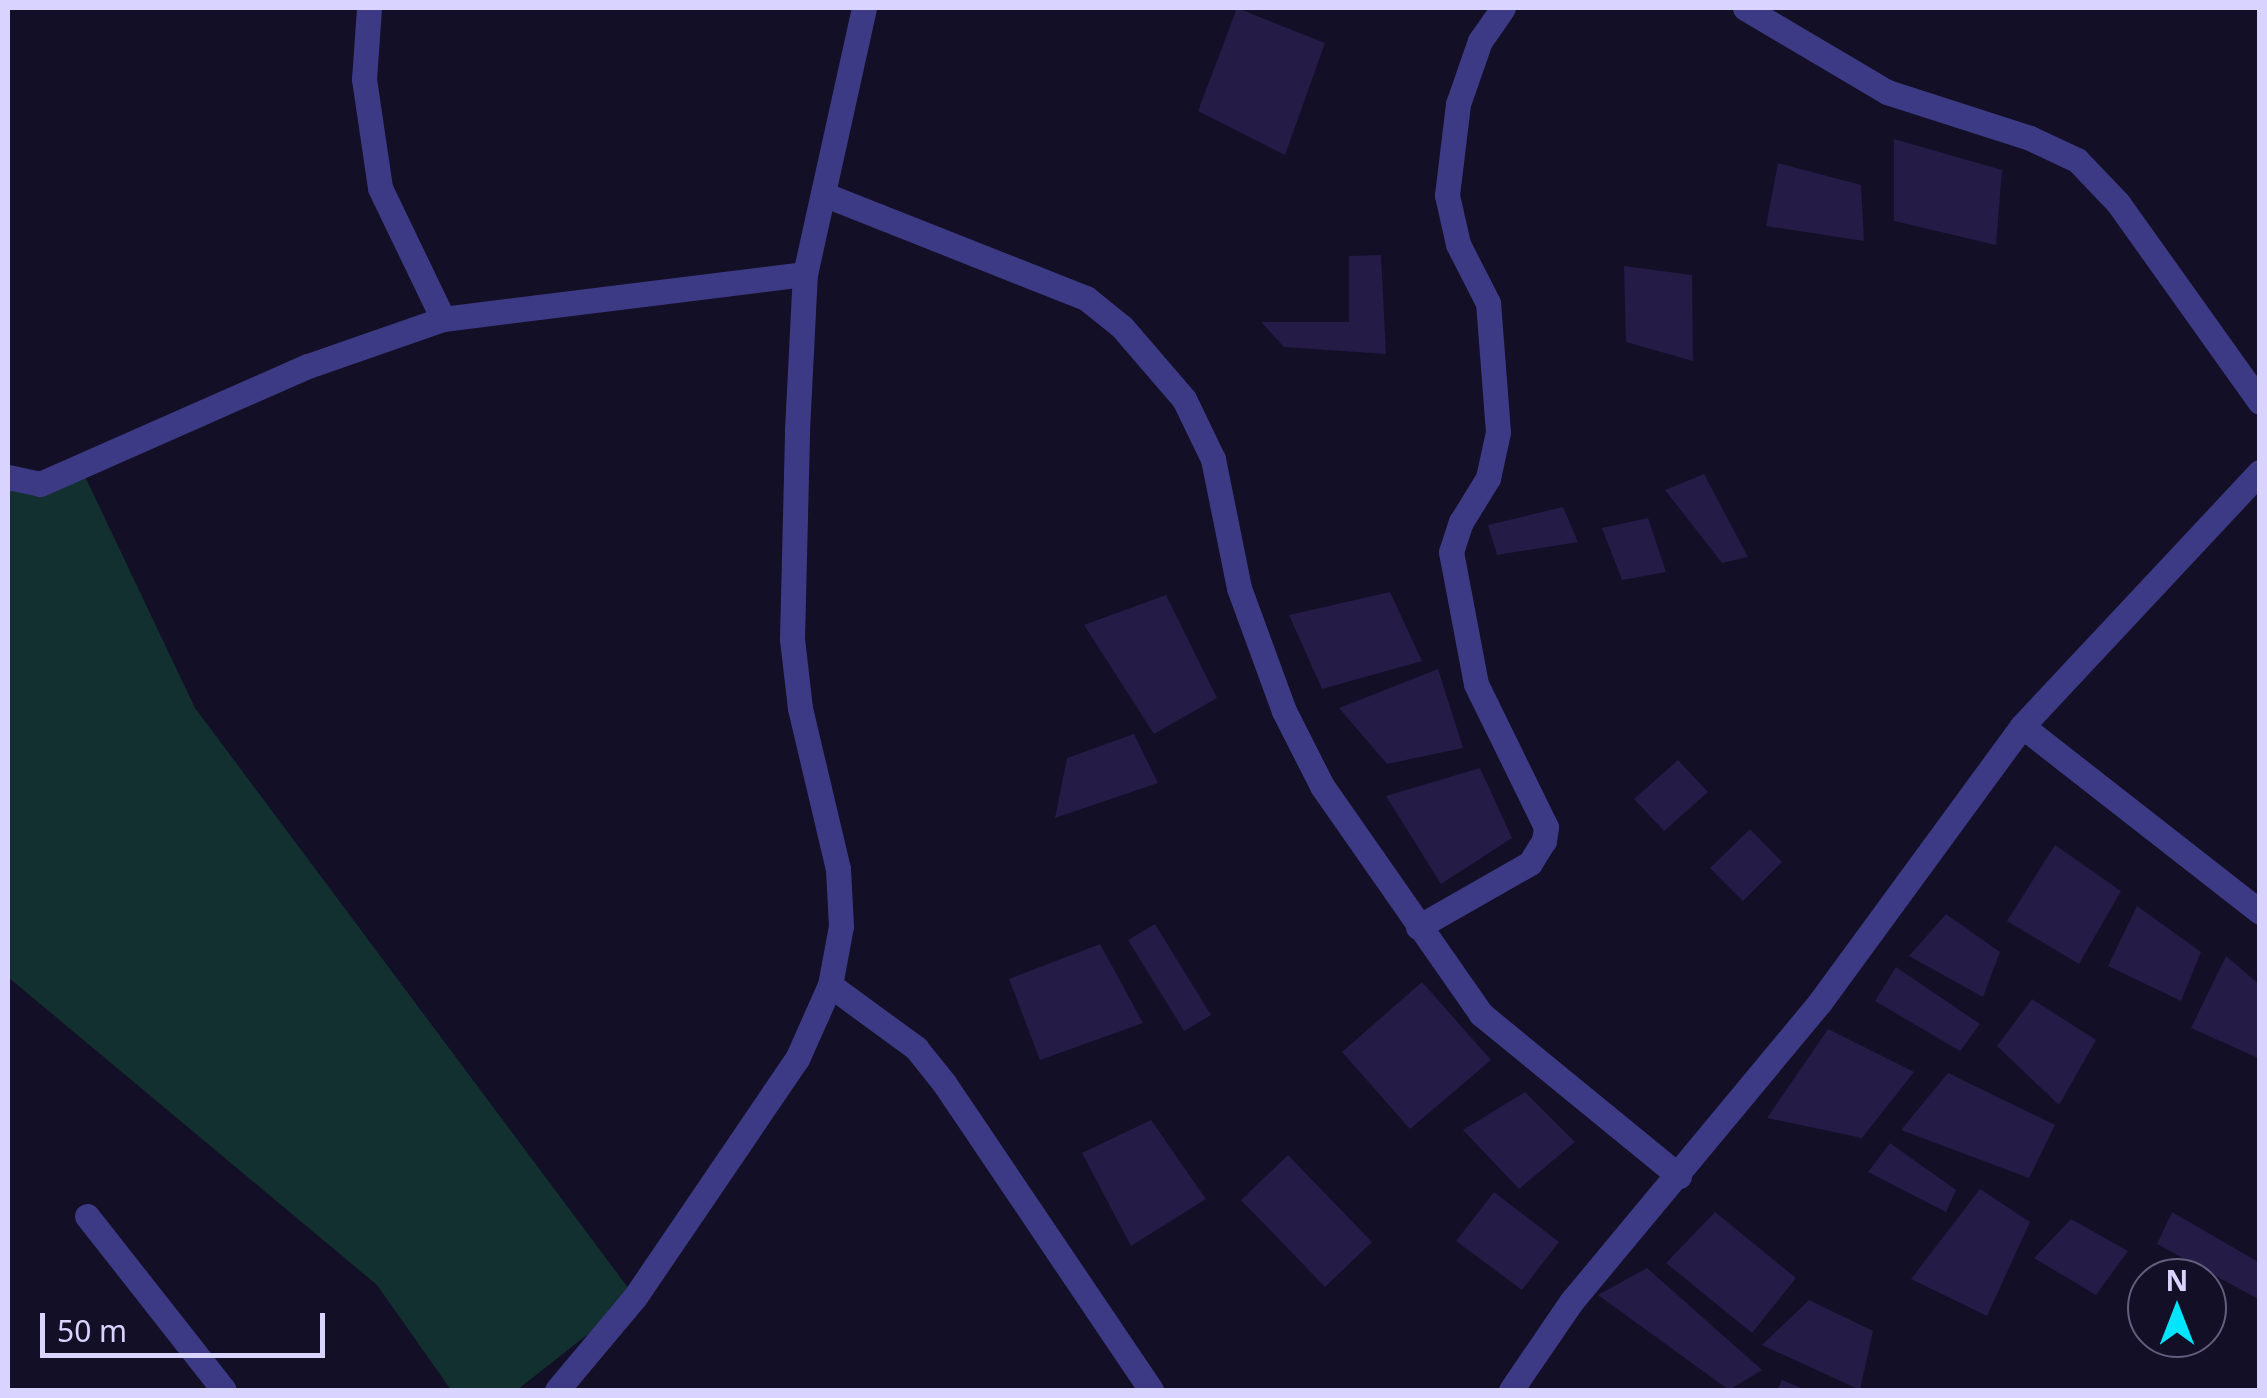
<!DOCTYPE html>
<html>
<head>
<meta charset="utf-8">
<style>
  body { margin:0 }
  #map { position:relative; width:2267px; height:1398px; overflow:hidden; background:#130f26; font-family:"Noto Sans",sans-serif }
  div>[style] { position:absolute }
  [style*='--x'] { left:calc(var(--x)*1px); top:calc(var(--y)*1px); width:calc(var(--w)*1px); rotate:calc(var(--a)*1deg) }
  .green>* { inset:0; background:#12302f }
  .building>* { inset:0; background:#241b47 }
  .minor>* { height:25px; margin:-12.5px; padding:0 12.5px; transform-origin:12.5px; border-radius:12.5px; background:#3d3a85 }
  span { translate:-50% -50%; white-space:nowrap; text-align:center; line-height:1.15; -webkit-text-stroke:8px #130f26; paint-order:stroke }
  .frame { position:absolute; inset:0; border:10px solid #d9d4ff; pointer-events:none }
  .north { position:absolute; left:2127px; top:1258px; width:100px; height:100px; box-sizing:border-box; background:#130f26; border:2px solid #625e7d; border-radius:50%; rotate:0deg; font-size:28px; font-weight:700; line-height:40px; text-align:center; color:#d9d4ff }
  .north::after { content:''; display:block; margin:auto; width:35px; height:45px; background:#00e5ff; clip-path:polygon(50% 0,100% 100%,50% 72%,0 100%) }
  .scale { position:absolute; left:40px; top:1313px; width:285px; height:45px; box-sizing:border-box; border:5px solid #d9d4ff; border-top:0; padding-left:12px; font-size:30px; line-height:35px; white-space:nowrap; color:#d9d4ff; -webkit-text-stroke:8px #130f26; paint-order:stroke }
</style>
</head>
<body>
<div id="map">
  <div class="green">
    <i style="clip-path:polygon(80px 466px,195px 708px,635px 1297px,517px 1390px,451px 1390px,377px 1285px,8px 977px,8px 477px)"></i>
  </div>
  <div class="building">
    <i style="clip-path:polygon(1237px 8px,1325px 43px,1285px 155px,1198px 111px)"></i>
    <i style="clip-path:polygon(1894px 139px,2002px 170px,1996px 245px,1894px 221px)"></i>
    <i style="clip-path:polygon(1778px 163px,1861px 185px,1864px 241px,1766px 226px)"></i>
    <i style="clip-path:polygon(1381px 255px,1386px 354px,1284px 347px,1261px 322px,1349px 322px,1349px 256px)"></i>
    <i style="clip-path:polygon(1624px 266px,1692px 275px,1693px 361px,1626px 342px)"></i>
    <i style="clip-path:polygon(1704px 474px,1748px 557px,1722px 563px,1665px 490px)"></i>
    <i style="clip-path:polygon(1563px 507px,1578px 542px,1497px 555px,1488px 525px)"></i>
    <i style="clip-path:polygon(1648px 518px,1666px 572px,1622px 580px,1602px 528px)"></i>
    <i style="clip-path:polygon(1390px 592px,1422px 661px,1322px 689px,1289px 615px)"></i>
    <i style="clip-path:polygon(1166px 595px,1217px 698px,1154px 734px,1084px 625px)"></i>
    <i style="clip-path:polygon(1438px 669px,1463px 748px,1387px 764px,1339px 708px)"></i>
    <i style="clip-path:polygon(1134px 734px,1158px 783px,1055px 818px,1067px 758px)"></i>
    <i style="clip-path:polygon(1678px 760px,1708px 792px,1664px 831px,1634px 799px)"></i>
    <i style="clip-path:polygon(1480px 768px,1512px 838px,1441px 884px,1386px 796px)"></i>
    <i style="clip-path:polygon(1750px 829px,1782px 862px,1743px 901px,1710px 868px)"></i>
    <i style="clip-path:polygon(2055px 845px,2121px 891px,2079px 964px,2007px 921px)"></i>
    <i style="clip-path:polygon(2137px 906px,2201px 952px,2181px 1001px,2108px 966px)"></i>
    <i style="clip-path:polygon(1946px 914px,2000px 952px,1983px 997px,1909px 956px)"></i>
    <i style="clip-path:polygon(1155px 924px,1211px 1015px,1184px 1031px,1128px 940px)"></i>
    <i style="clip-path:polygon(1100px 944px,1143px 1023px,1040px 1060px,1009px 979px)"></i>
    <i style="clip-path:polygon(2226px 956px,2260px 985px,2258px 1058px,2191px 1028px)"></i>
    <i style="clip-path:polygon(1896px 967px,1980px 1024px,1960px 1051px,1875px 1001px)"></i>
    <i style="clip-path:polygon(1422px 982px,1491px 1060px,1410px 1129px,1342px 1052px)"></i>
    <i style="clip-path:polygon(2032px 999px,2096px 1040px,2059px 1105px,1997px 1046px)"></i>
    <i style="clip-path:polygon(1828px 1029px,1914px 1072px,1862px 1138px,1767px 1118px)"></i>
    <i style="clip-path:polygon(1948px 1073px,2055px 1125px,2029px 1178px,1901px 1130px)"></i>
    <i style="clip-path:polygon(1525px 1092px,1575px 1142px,1519px 1189px,1463px 1130px)"></i>
    <i style="clip-path:polygon(1151px 1120px,1206px 1199px,1131px 1246px,1082px 1153px)"></i>
    <i style="clip-path:polygon(1890px 1143px,1956px 1190px,1946px 1212px,1868px 1172px)"></i>
    <i style="clip-path:polygon(1288px 1155px,1372px 1242px,1325px 1287px,1241px 1200px)"></i>
    <i style="clip-path:polygon(1980px 1189px,2030px 1222px,1987px 1316px,1911px 1279px)"></i>
    <i style="clip-path:polygon(1494px 1192px,1559px 1242px,1522px 1290px,1456px 1241px)"></i>
    <i style="clip-path:polygon(1715px 1212px,1796px 1278px,1752px 1333px,1666px 1263px)"></i>
    <i style="clip-path:polygon(2172px 1212px,2260px 1263px,2260px 1300px,2157px 1244px)"></i>
    <i style="clip-path:polygon(2071px 1219px,2128px 1251px,2096px 1295px,2034px 1258px)"></i>
    <i style="clip-path:polygon(1647px 1268px,1762px 1370px,1729px 1390px,1598px 1295px)"></i>
    <i style="clip-path:polygon(1809px 1300px,1873px 1331px,1860px 1390px,1762px 1345px)"></i>
    <i style="clip-path:polygon(1782px 1380px,1806px 1390px,1777px 1390px)"></i>
  </div>
  <div class="minor">
    <i style="--x:369;--y:8;--w:71;--a:94"></i>
    <i style="--x:364;--y:79;--w:110;--a:81.6"></i>
    <i style="--x:380;--y:188;--w:145;--a:64.3"></i>
    <i style="--x:1745;--y:8;--w:165;--a:30.6"></i>
    <i style="--x:1887;--y:92;--w:150;--a:17.8"></i>
    <i style="--x:2030;--y:138;--w:52;--a:25.1"></i>
    <i style="--x:2077;--y:160;--w:59;--a:46.4"></i>
    <i style="--x:2118;--y:203;--w:244;--a:54.5"></i>
    <i style="--x:823;--y:194;--w:283;--a:21.6"></i>
    <i style="--x:1086;--y:298;--w:46;--a:38.9"></i>
    <i style="--x:1122;--y:327;--w:95;--a:49.3"></i>
    <i style="--x:1184;--y:399;--w:67;--a:64.2"></i>
    <i style="--x:1213;--y:459;--w:132;--a:78.6"></i>
    <i style="--x:1239;--y:588;--w:131;--a:69.9"></i>
    <i style="--x:1284;--y:711;--w:84;--a:63.1"></i>
    <i style="--x:1322;--y:786;--w:278;--a:55.1"></i>
    <i style="--x:1481;--y:1014;--w:256;--a:39.3"></i>
    <i style="--x:8;--y:477;--w:33;--a:12"></i>
    <i style="--x:40;--y:484;--w:293;--a:-23.8"></i>
    <i style="--x:308;--y:366;--w:143;--a:-19.2"></i>
    <i style="--x:443;--y:319;--w:365;--a:-7.1"></i>
    <i style="--x:2022;--y:726;--w:302;--a:38"></i>
    <i style="--x:1418;--y:927;--w:129;--a:-29.7"></i>
    <i style="--x:1530;--y:863;--w:26;--a:-58"></i>
    <i style="--x:1544;--y:841;--w:14;--a:-82"></i>
    <i style="--x:1546;--y:827;--w:159;--a:-116.1"></i>
    <i style="--x:1476;--y:684;--w:134;--a:-100.7"></i>
    <i style="--x:1451;--y:552;--w:32;--a:-72"></i>
    <i style="--x:1461;--y:522;--w:52;--a:-58.5"></i>
    <i style="--x:1488;--y:478;--w:47;--a:-77.7"></i>
    <i style="--x:1498;--y:432;--w:129;--a:-94.4"></i>
    <i style="--x:1488;--y:303;--w:66;--a:-117"></i>
    <i style="--x:1458;--y:244;--w:50;--a:-102.7"></i>
    <i style="--x:1447;--y:195;--w:92;--a:-83.1"></i>
    <i style="--x:1458;--y:104;--w:67;--a:-70.8"></i>
    <i style="--x:1480;--y:41;--w:40;--a:-55.1"></i>
    <i style="--x:830;--y:985;--w:107;--a:36.2"></i>
    <i style="--x:916;--y:1048;--w:45;--a:51.3"></i>
    <i style="--x:944;--y:1083;--w:370;--a:56"></i>
    <i style="--x:87;--y:1216;--w:221;--a:51.8"></i>
    <i style="--x:557;--y:1390;--w:121;--a:-50"></i>
    <i style="--x:635;--y:1297;--w:288;--a:-55.8"></i>
    <i style="--x:797;--y:1059;--w:81;--a:-66"></i>
    <i style="--x:830;--y:985;--w:60;--a:-79.4"></i>
    <i style="--x:841;--y:926;--w:57;--a:-93"></i>
    <i style="--x:838;--y:869;--w:165;--a:-103.3"></i>
    <i style="--x:800;--y:708;--w:69;--a:-96.6"></i>
    <i style="--x:792;--y:639;--w:209;--a:-88.6"></i>
    <i style="--x:797;--y:430;--w:156;--a:-87.1"></i>
    <i style="--x:805;--y:274;--w:272;--a:-77.5"></i>
    <i style="--x:1511;--y:1390;--w:107;--a:-55.7"></i>
    <i style="--x:1571;--y:1302;--w:390;--a:-50.3"></i>
    <i style="--x:1820;--y:1002;--w:342;--a:-53.8"></i>
    <i style="--x:2022;--y:726;--w:348;--a:-46.9"></i>
  </div>
  <div class="frame"></div>
  <div class="north">N</div>
  <div class="scale">50 m</div>
</div>
</body>
</html>
